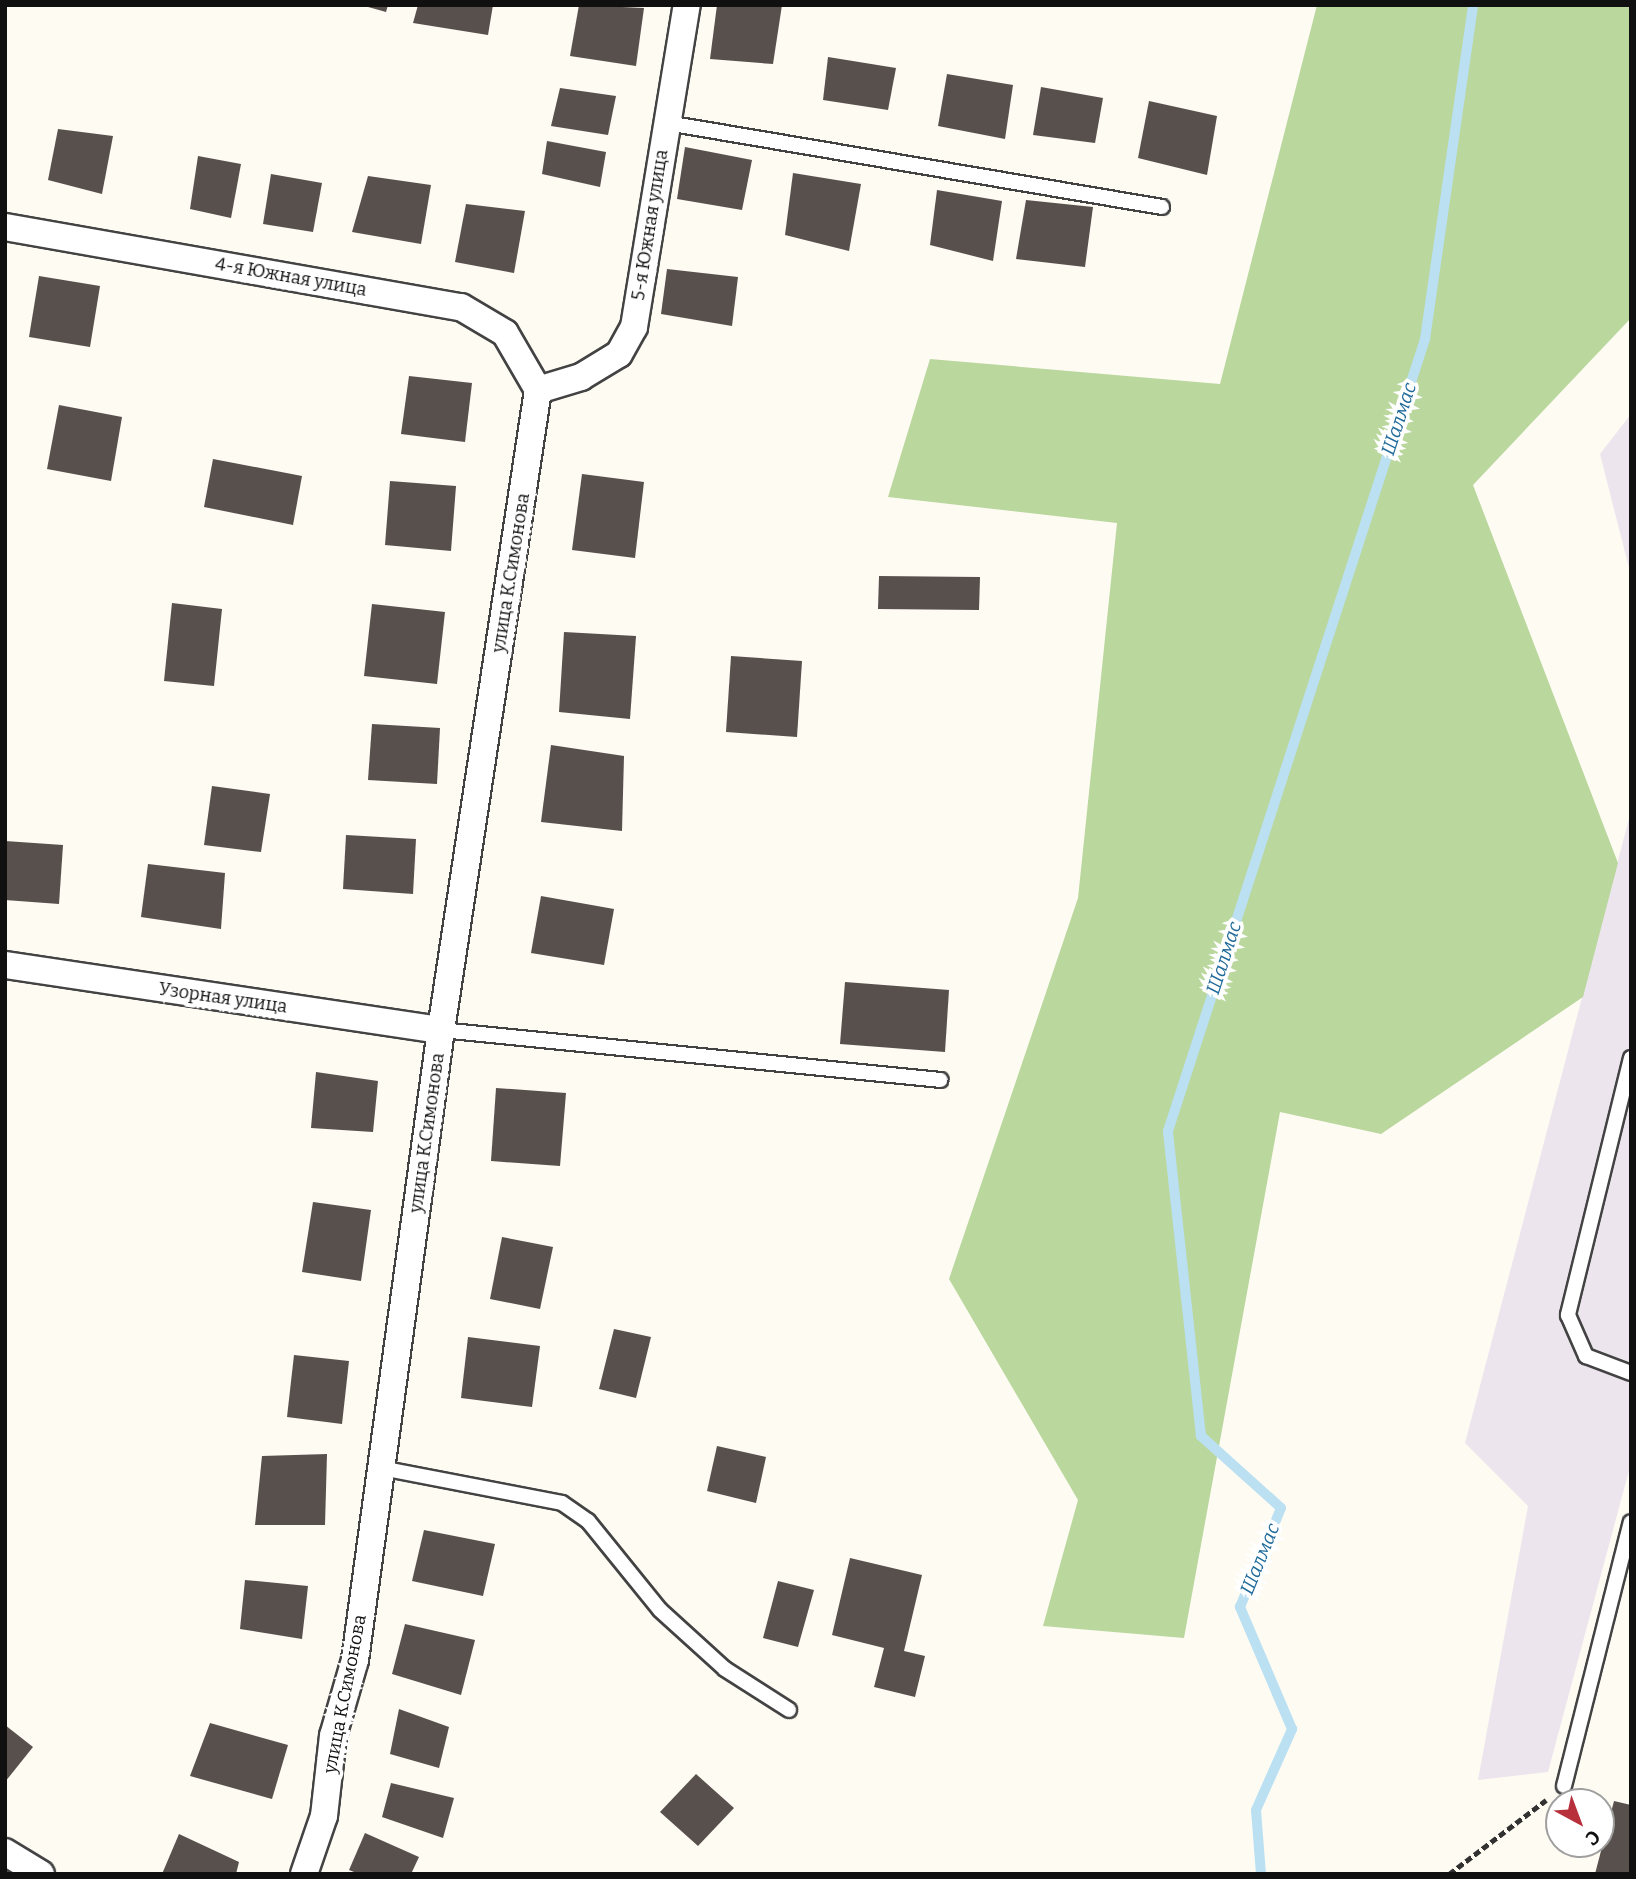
<!DOCTYPE html>
<html>
<head>
<meta charset="utf-8">
<style>
  body { margin:0 }
  #map { position:relative; width:1636px; height:1879px; overflow:hidden; background:#fefbf3; font-family:Bitter,serif }
  div>[style] { position:absolute }
  [style*='--x'] { left:calc(var(--x)*1px); top:calc(var(--y)*1px); width:calc(var(--w)*1px); rotate:calc(var(--a)*1deg) }
  .industrial>* { inset:0; background:#ece5ed }
  .forest>* { inset:0; background:#bad79e }
  .stream>* { height:10px; margin:-5px; padding:0 5px; transform-origin:5px; border-radius:5px; background:#bbe0f2 }
  .building>* { inset:0; background:#58504d }
  .path>* { height:4.5px; margin-top:-2.25px; transform-origin:0; background:repeating-linear-gradient(90deg,#323232 0 7px,transparent 0 10.5px) }
  .roads { filter:drop-shadow(2px 0 #434343) drop-shadow(-2px 0 #434343) drop-shadow(0 2px #434343) drop-shadow(0 -2px #434343) }
  .service>* { height:14px; margin:-7px; padding:0 7px; transform-origin:7px; border-radius:7px; background:#fff }
  .minor>* { height:26px; margin:-13px; padding:0 13px; transform-origin:13px; border-radius:13px; background:#fff }
  span { translate:-50% -50%; white-space:nowrap; text-align:center; line-height:1.15; -webkit-text-stroke:7px #fff; paint-order:stroke }
  .street-label { font-size:18px; color:#101010 }
  .water-label { font-size:19px; color:#206a9a; font-style:italic }
  .frame { position:absolute; inset:0; border:7px solid #101010; pointer-events:none }
  .north { position:absolute; left:1545px; top:1788px; width:70px; height:70px; box-sizing:border-box; background:#fff; border:2px solid #9f9f9f; border-radius:50%; rotate:139deg; font-size:19px; font-weight:700; line-height:28px; text-align:center; color:#101010 }
  .north::after { content:''; display:block; margin:auto; width:24px; height:32px; background:#b7303c; clip-path:polygon(50% 0,100% 100%,50% 72%,0 100%) }
</style>
</head>
<body>
<div id="map">
  <div class="industrial">
    <i style="clip-path:polygon(1631px 414px,1631px 576px,1600px 454px)"></i>
    <i style="clip-path:polygon(1631px 811px,1631px 1463px,1548px 1772px,1478px 1780px,1528px 1506px,1465px 1443px)"></i>
  </div>
  <div class="forest">
    <i style="clip-path:polygon(1317px 5px,1631px 5px,1631px 318px,1473px 485px,1618px 863px,1583px 997px,1381px 1134px,1280px 1112px,1184px 1638px,1043px 1626px,1078px 1500px,949px 1279px,1078px 898px,1117px 523px,888px 497px,930px 359px,1220px 384px)"></i>
  </div>
  <div class="stream">
    <i style="--x:1261;--y:1874;--w:64;--a:-94.5"></i>
    <i style="--x:1256;--y:1810;--w:89;--a:-66"></i>
    <i style="--x:1292;--y:1729;--w:133;--a:-113.1"></i>
    <i style="--x:1240;--y:1607;--w:107;--a:-67.5"></i>
    <i style="--x:1281;--y:1508;--w:108;--a:-138"></i>
    <i style="--x:1201;--y:1436;--w:307;--a:-96.2"></i>
    <i style="--x:1168;--y:1131;--w:833;--a:-72.02"></i>
    <i style="--x:1425;--y:339;--w:337;--a:-81.8"></i>
  </div>
  <div class="building">
    <i style="clip-path:polygon(361px 5px,388px 5px,386px 12px)"></i>
    <i style="clip-path:polygon(418px 5px,493px 5px,488px 35px,413px 23px)"></i>
    <i style="clip-path:polygon(579px 5px,644px 8px,636px 66px,570px 56px)"></i>
    <i style="clip-path:polygon(717px 5px,782px 5px,773px 64px,710px 59px)"></i>
    <i style="clip-path:polygon(828px 57px,896px 68px,888px 110px,823px 100px)"></i>
    <i style="clip-path:polygon(947px 74px,1013px 85px,1005px 139px,938px 126px)"></i>
    <i style="clip-path:polygon(1041px 87px,1103px 98px,1095px 143px,1033px 135px)"></i>
    <i style="clip-path:polygon(560px 88px,616px 96px,608px 135px,551px 126px)"></i>
    <i style="clip-path:polygon(1149px 101px,1217px 116px,1207px 175px,1138px 158px)"></i>
    <i style="clip-path:polygon(58px 129px,113px 136px,102px 194px,48px 180px)"></i>
    <i style="clip-path:polygon(547px 141px,606px 152px,600px 187px,542px 174px)"></i>
    <i style="clip-path:polygon(685px 147px,752px 160px,742px 210px,677px 199px)"></i>
    <i style="clip-path:polygon(198px 156px,241px 164px,231px 218px,190px 209px)"></i>
    <i style="clip-path:polygon(793px 173px,861px 184px,849px 251px,785px 235px)"></i>
    <i style="clip-path:polygon(271px 174px,322px 183px,313px 232px,263px 224px)"></i>
    <i style="clip-path:polygon(368px 176px,431px 185px,421px 244px,352px 232px)"></i>
    <i style="clip-path:polygon(937px 190px,1002px 201px,993px 261px,930px 245px)"></i>
    <i style="clip-path:polygon(1026px 200px,1093px 207px,1085px 267px,1016px 259px)"></i>
    <i style="clip-path:polygon(466px 204px,525px 211px,514px 273px,455px 262px)"></i>
    <i style="clip-path:polygon(667px 269px,738px 277px,732px 326px,661px 314px)"></i>
    <i style="clip-path:polygon(39px 276px,100px 286px,90px 347px,29px 337px)"></i>
    <i style="clip-path:polygon(409px 376px,472px 383px,465px 442px,401px 434px)"></i>
    <i style="clip-path:polygon(59px 405px,122px 417px,111px 481px,47px 469px)"></i>
    <i style="clip-path:polygon(213px 459px,302px 476px,293px 525px,204px 507px)"></i>
    <i style="clip-path:polygon(582px 474px,644px 482px,635px 558px,572px 550px)"></i>
    <i style="clip-path:polygon(390px 481px,456px 486px,451px 551px,385px 545px)"></i>
    <i style="clip-path:polygon(879px 576px,980px 577px,979px 610px,878px 609px)"></i>
    <i style="clip-path:polygon(172px 603px,222px 609px,214px 686px,164px 681px)"></i>
    <i style="clip-path:polygon(372px 604px,445px 612px,437px 684px,364px 676px)"></i>
    <i style="clip-path:polygon(564px 632px,636px 636px,630px 719px,559px 712px)"></i>
    <i style="clip-path:polygon(731px 656px,802px 661px,797px 737px,726px 732px)"></i>
    <i style="clip-path:polygon(372px 724px,440px 728px,437px 784px,368px 780px)"></i>
    <i style="clip-path:polygon(551px 745px,624px 756px,622px 831px,541px 822px)"></i>
    <i style="clip-path:polygon(212px 786px,270px 794px,261px 852px,204px 845px)"></i>
    <i style="clip-path:polygon(346px 835px,416px 839px,413px 894px,343px 889px)"></i>
    <i style="clip-path:polygon(5px 841px,63px 845px,59px 904px,5px 900px)"></i>
    <i style="clip-path:polygon(148px 864px,225px 873px,221px 929px,141px 917px)"></i>
    <i style="clip-path:polygon(541px 896px,614px 909px,604px 965px,531px 953px)"></i>
    <i style="clip-path:polygon(845px 982px,949px 990px,945px 1052px,840px 1044px)"></i>
    <i style="clip-path:polygon(316px 1072px,378px 1081px,373px 1132px,311px 1128px)"></i>
    <i style="clip-path:polygon(496px 1088px,566px 1093px,560px 1166px,491px 1161px)"></i>
    <i style="clip-path:polygon(313px 1202px,371px 1210px,361px 1281px,302px 1272px)"></i>
    <i style="clip-path:polygon(502px 1237px,553px 1247px,540px 1309px,490px 1299px)"></i>
    <i style="clip-path:polygon(614px 1329px,651px 1337px,636px 1398px,599px 1389px)"></i>
    <i style="clip-path:polygon(468px 1337px,540px 1346px,532px 1407px,461px 1398px)"></i>
    <i style="clip-path:polygon(294px 1355px,349px 1361px,342px 1424px,287px 1417px)"></i>
    <i style="clip-path:polygon(717px 1446px,766px 1457px,756px 1503px,707px 1491px)"></i>
    <i style="clip-path:polygon(327px 1454px,325px 1525px,255px 1525px,262px 1456px)"></i>
    <i style="clip-path:polygon(424px 1530px,495px 1544px,483px 1596px,412px 1581px)"></i>
    <i style="clip-path:polygon(850px 1558px,922px 1575px,904px 1651px,925px 1656px,915px 1697px,874px 1687px,884px 1648px,832px 1635px)"></i>
    <i style="clip-path:polygon(245px 1580px,308px 1586px,302px 1639px,240px 1629px)"></i>
    <i style="clip-path:polygon(778px 1581px,814px 1590px,798px 1647px,763px 1638px)"></i>
    <i style="clip-path:polygon(405px 1624px,475px 1640px,461px 1695px,392px 1674px)"></i>
    <i style="clip-path:polygon(399px 1709px,449px 1727px,439px 1768px,390px 1754px)"></i>
    <i style="clip-path:polygon(210px 1723px,288px 1745px,272px 1799px,190px 1776px)"></i>
    <i style="clip-path:polygon(5px 1725px,33px 1747px,5px 1782px)"></i>
    <i style="clip-path:polygon(696px 1774px,734px 1808px,698px 1846px,660px 1812px)"></i>
    <i style="clip-path:polygon(391px 1783px,454px 1798px,443px 1838px,382px 1817px)"></i>
    <i style="clip-path:polygon(1614px 1801px,1631px 1805px,1631px 1874px,1595px 1874px)"></i>
    <i style="clip-path:polygon(365px 1833px,419px 1857px,411px 1874px,359px 1874px,349px 1870px)"></i>
    <i style="clip-path:polygon(179px 1834px,239px 1862px,236px 1874px,162px 1874px)"></i>
  </div>
  <div class="path">
    <i style="--x:1449;--y:1874;--w:122;--a:-37.3"></i>
  </div>
  <div class="roads">
    <div class="service">
      <i style="--x:667;--y:123;--w:502;--a:9.63"></i>
      <i style="--x:441;--y:1030;--w:502;--a:5.71"></i>
      <i style="--x:1631;--y:1058;--w:265;--a:103.8"></i>
      <i style="--x:1568;--y:1315;--w:45;--a:66.3"></i>
      <i style="--x:1586;--y:1356;--w:48;--a:20.7"></i>
      <i style="--x:381;--y:1468;--w:184;--a:10.9"></i>
      <i style="--x:562;--y:1503;--w:32;--a:35"></i>
      <i style="--x:588;--y:1521;--w:114;--a:51"></i>
      <i style="--x:660;--y:1610;--w:88;--a:42.2"></i>
      <i style="--x:725;--y:1669;--w:76;--a:32.6"></i>
      <i style="--x:1564;--y:1786;--w:272;--a:-75.8"></i>
    </div>
    <div class="minor">
      <i style="--x:5;--y:227;--w:463;--a:10"></i>
      <i style="--x:461;--y:307;--w:51;--a:30.6"></i>
      <i style="--x:505;--y:333;--w:66;--a:59.9"></i>
      <i style="--x:538;--y:390;--w:45;--a:-16.8"></i>
      <i style="--x:581;--y:377;--w:44;--a:-31.2"></i>
      <i style="--x:619;--y:354;--w:31;--a:-61"></i>
      <i style="--x:634;--y:327;--w:326;--a:-80.7"></i>
      <i style="--x:5;--y:965;--w:441;--a:8.5"></i>
      <i style="--x:5;--y:1852;--w:42;--a:31.4"></i>
      <i style="--x:304;--y:1874;--w:61;--a:-71"></i>
      <i style="--x:324;--y:1816;--w:81;--a:-83.6"></i>
      <i style="--x:333;--y:1736;--w:79;--a:-73.9"></i>
      <i style="--x:355;--y:1660;--w:636;--a:-82.23"></i>
      <i style="--x:441;--y:1030;--w:647;--a:-81.38"></i>
    </div>
  </div>
  <div class="street-label">
    <span style="left:650px;top:225px;rotate:-81deg">5-я Южная улица</span>
    <span style="left:291px;top:277px;rotate:10deg">4-я Южная улица</span>
    <span style="left:511px;top:573px;rotate:-81deg">улица К.Симонова</span>
    <span style="left:223px;top:998px;rotate:8deg">Узорная улица</span>
    <span style="left:427px;top:1133px;rotate:-82deg">улица К.Симонова</span>
    <span style="left:345px;top:1694px;rotate:-79deg">улица К.Симонова</span>
  </div>
  <div class="water-label">
    <span style="left:1399px;top:419px;rotate:-72deg">Шалмас</span>
    <span style="left:1224px;top:958px;rotate:-72deg">Шалмас</span>
    <span style="left:1260px;top:1559px;rotate:-68deg">Шалмас</span>
  </div>
  <div class="frame"></div>
  <div class="north">С</div>
</div>
</body>
</html>
